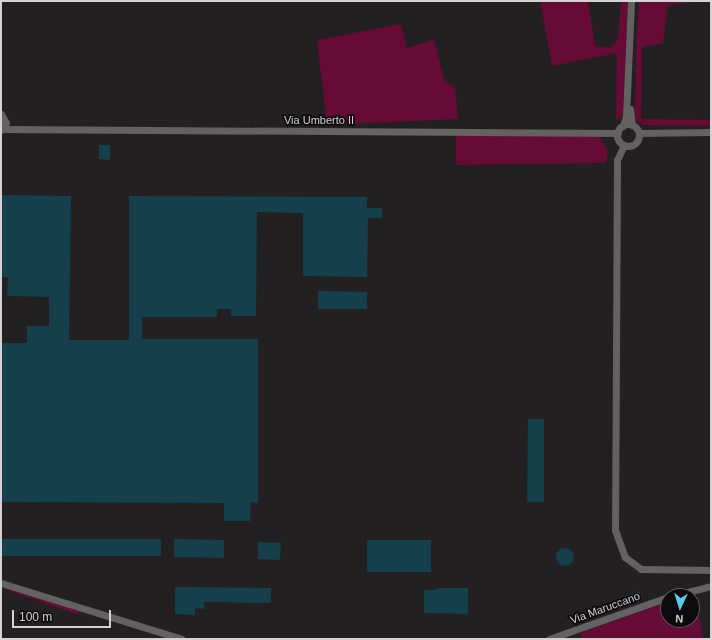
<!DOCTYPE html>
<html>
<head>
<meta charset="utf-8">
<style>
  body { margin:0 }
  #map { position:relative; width:712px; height:640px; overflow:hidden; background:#232021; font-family:Helvetica,sans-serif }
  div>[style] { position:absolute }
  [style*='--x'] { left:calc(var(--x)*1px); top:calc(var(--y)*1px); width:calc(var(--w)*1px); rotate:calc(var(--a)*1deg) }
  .green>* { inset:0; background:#660b36 }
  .building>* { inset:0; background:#143f4b }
  .round { border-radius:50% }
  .minor>* { height:7px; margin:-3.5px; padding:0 3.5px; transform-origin:3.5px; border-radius:3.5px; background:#636161 }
  .minor>.ring { margin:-3.5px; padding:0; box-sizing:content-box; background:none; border:7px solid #636161; border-radius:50% }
  span { translate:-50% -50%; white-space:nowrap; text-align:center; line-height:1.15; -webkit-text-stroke:3.5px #0c0a0b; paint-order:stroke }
  .street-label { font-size:11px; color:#d4d2d3 }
  .frame { position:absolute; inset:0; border:2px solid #d4d2d3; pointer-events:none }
  .north { position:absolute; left:660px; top:588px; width:40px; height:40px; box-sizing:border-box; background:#0c0a0b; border:1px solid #5c5a5b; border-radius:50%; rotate:184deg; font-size:11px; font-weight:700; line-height:16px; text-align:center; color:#d4d2d3 }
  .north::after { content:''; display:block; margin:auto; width:14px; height:18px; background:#5cc7e7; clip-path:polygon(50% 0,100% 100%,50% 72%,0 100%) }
  .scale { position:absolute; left:12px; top:610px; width:99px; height:18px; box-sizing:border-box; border:2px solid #d4d2d3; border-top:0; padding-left:5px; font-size:12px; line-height:14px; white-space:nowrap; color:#d4d2d3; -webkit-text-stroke:3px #0c0a0b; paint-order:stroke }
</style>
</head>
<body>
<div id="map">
  <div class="green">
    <i style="clip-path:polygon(540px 1px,588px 1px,595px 46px,610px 48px,618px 38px,621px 1px,628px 1px,623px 112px,621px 119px,616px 119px,617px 53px,552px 66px)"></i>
    <i style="clip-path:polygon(639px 1px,701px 1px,668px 5px,663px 43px,642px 47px,641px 119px,711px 120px,711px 126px,643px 125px,635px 119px,636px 48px,640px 46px,636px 47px)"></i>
    <i style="clip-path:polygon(401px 24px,407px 48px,434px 40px,445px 82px,455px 86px,458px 119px,327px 125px,317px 40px)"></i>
    <i style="clip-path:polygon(456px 136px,599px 136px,608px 151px,606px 163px,456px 165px)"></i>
    <i style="clip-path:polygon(1px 588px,23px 593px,81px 612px,76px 614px)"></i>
    <i style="clip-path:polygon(695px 593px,703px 639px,581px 639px,580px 633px,668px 602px,668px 620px,692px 620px,692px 596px,686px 596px)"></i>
  </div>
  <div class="building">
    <i style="clip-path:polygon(99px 145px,110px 145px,110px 160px,99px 159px)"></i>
    <i style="clip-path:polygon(1px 195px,71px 196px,69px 340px,129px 340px,129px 196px,367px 197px,367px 208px,382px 208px,382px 218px,368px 218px,367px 277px,303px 276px,303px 213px,257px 212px,256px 316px,231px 316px,231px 309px,217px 309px,217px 317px,142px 317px,142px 339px,258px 339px,258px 503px,251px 502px,250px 521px,224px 521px,224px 503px,1px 502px,1px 343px,27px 343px,27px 326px,49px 326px,49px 297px,7px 296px,8px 277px,1px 277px)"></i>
    <i style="clip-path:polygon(318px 291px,367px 292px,367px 309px,318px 309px)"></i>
    <i style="clip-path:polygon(528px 419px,544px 419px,544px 502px,527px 502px)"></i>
    <i style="clip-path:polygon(1px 539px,161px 539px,161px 556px,1px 556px)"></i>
    <i style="clip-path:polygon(174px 539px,224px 540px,224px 558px,174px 557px)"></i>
    <i style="clip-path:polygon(367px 540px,431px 540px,431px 572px,367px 572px)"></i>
    <i style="clip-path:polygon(258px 542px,281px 543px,280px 560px,258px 559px)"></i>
    <i class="round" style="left:556px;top:548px;width:18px;height:18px"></i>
    <i style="clip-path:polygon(175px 587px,271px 588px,271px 603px,204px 602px,204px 609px,195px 608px,195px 615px,175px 614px)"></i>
    <i style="clip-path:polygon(436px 588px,468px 588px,468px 614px,424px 613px,424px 590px,437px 590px)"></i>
    <i style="clip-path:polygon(639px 591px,642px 599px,626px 604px,623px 597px)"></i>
  </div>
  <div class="minor">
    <i style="--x:630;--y:109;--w:16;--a:83"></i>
    <i style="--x:1;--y:114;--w:10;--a:61"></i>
    <i style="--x:6;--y:123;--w:9;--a:126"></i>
    <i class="ring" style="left:617px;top:124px;width:15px;height:15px"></i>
    <i style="--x:623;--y:126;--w:10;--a:-73"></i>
    <i style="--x:626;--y:116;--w:115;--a:-87.5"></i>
    <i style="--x:3;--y:129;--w:615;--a:0.37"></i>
    <i style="--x:639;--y:133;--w:72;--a:-0.8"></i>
    <i style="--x:624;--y:145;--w:17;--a:115"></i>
    <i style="--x:617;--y:160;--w:370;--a:90.3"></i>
    <i style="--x:615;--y:530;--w:29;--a:70"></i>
    <i style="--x:625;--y:557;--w:20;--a:37"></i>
    <i style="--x:641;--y:569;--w:70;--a:0.8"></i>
    <i style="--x:1;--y:583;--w:189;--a:17.2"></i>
    <i style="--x:672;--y:596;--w:40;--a:-14.4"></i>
    <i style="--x:549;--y:639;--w:126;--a:-19.4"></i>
  </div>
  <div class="street-label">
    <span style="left:319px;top:120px">Via Umberto II</span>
    <span style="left:605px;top:608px;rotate:-20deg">Via Maruccano</span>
  </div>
  <div class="frame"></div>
  <div class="north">N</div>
  <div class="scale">100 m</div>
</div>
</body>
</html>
